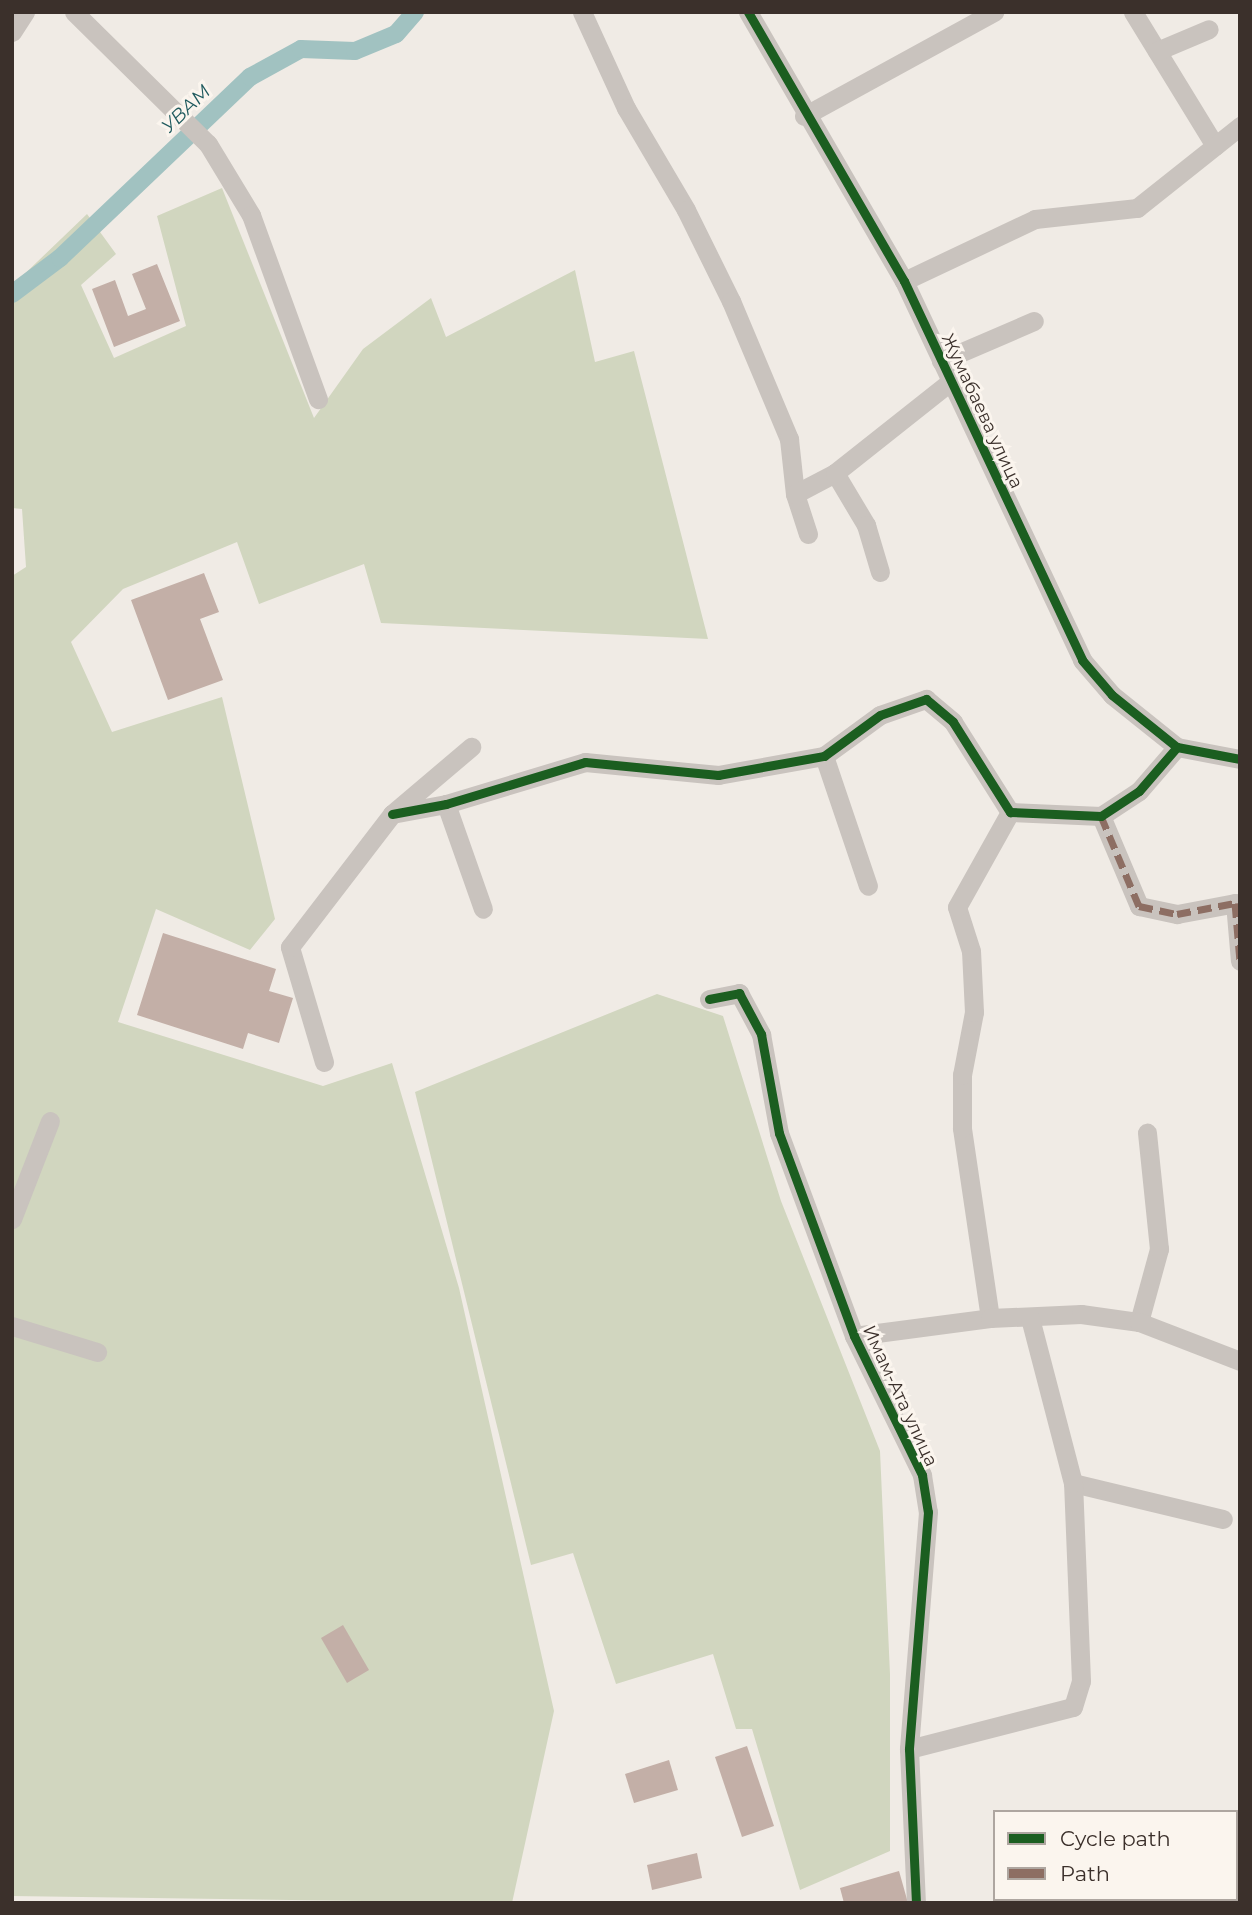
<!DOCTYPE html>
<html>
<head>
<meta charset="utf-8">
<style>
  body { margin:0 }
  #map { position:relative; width:1252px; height:1915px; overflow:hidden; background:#f0ebe5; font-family:Montserrat,sans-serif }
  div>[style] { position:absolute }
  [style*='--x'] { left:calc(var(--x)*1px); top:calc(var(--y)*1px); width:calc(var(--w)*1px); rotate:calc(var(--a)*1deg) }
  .green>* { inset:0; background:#d1d6bf }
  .canal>* { height:18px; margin:-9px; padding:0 9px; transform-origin:9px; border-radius:9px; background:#a1c2c1 }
  .building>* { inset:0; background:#c3afa7 }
  .minor>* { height:19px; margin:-9.5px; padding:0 9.5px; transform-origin:9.5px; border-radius:9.5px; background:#c9c3be }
  .quiet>* { height:7px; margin-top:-3.5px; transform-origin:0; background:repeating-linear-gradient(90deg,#8d6e63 0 14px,transparent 0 21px) }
  .cycleway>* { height:9px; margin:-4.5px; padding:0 4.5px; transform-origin:4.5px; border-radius:4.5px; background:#1b5e20 }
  span { translate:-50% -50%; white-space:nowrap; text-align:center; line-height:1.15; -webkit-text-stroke:6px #fbf5ee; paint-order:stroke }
  .street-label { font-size:18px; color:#3b302b }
  .water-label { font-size:19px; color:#1f5a5e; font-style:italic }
  .frame { position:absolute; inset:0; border:14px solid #3b302b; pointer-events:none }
  .legend { position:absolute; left:993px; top:1810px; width:245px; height:91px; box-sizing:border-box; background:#fbf5ee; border:2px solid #aea6a0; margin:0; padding:9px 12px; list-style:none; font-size:21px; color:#3b302b }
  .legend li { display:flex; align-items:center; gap:14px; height:35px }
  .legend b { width:35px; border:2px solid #aea6a0 }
</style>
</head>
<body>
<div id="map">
  <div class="green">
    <i style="clip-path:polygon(222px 188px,314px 418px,363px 349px,431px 298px,446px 337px,575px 270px,595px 362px,634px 351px,708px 639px,381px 623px,364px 564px,259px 604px,237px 542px,123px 589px,71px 642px,112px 732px,222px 697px,275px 919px,250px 950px,156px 909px,118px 1022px,323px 1086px,392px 1063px,459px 1288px,554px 1711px,512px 1903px,12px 1896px,12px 576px,26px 567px,22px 509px,12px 508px,12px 286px,87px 214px,116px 254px,81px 285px,114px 358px,186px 326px,157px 216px)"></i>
    <i style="clip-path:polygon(657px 994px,723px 1016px,781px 1201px,880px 1451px,890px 1674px,890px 1851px,800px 1890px,752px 1729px,736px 1729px,713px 1654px,616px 1684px,573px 1553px,531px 1565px,415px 1092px)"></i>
  </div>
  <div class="canal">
    <i style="--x:12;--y:294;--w:60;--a:-36.9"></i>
    <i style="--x:60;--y:258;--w:262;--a:-43.6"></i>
    <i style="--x:250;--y:77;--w:58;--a:-28.8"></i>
    <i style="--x:301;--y:49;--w:54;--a:2.1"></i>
    <i style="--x:355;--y:51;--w:44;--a:-22.5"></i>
    <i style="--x:396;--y:34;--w:29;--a:-49"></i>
  </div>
  <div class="building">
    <i style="clip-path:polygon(157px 264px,180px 321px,114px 347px,92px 289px,115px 280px,128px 316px,146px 309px,132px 274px)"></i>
    <i style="clip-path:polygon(204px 573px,219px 612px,200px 619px,223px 680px,168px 700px,131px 600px)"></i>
    <i style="clip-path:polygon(163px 933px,276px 969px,269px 991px,293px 998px,279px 1043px,248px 1033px,243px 1049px,137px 1015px)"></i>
    <i style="clip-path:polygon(343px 1625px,369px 1670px,347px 1683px,321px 1638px)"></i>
    <i style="clip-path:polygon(747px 1746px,774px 1826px,742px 1837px,715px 1757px)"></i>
    <i style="clip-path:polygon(669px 1760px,678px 1790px,634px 1803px,625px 1774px)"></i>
    <i style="clip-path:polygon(697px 1853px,702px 1878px,652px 1890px,647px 1865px)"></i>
    <i style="clip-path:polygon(899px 1871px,908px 1903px,844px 1903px,840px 1888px)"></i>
  </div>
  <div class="minor">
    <i style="--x:74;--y:12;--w:188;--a:44.6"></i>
    <i style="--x:208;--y:144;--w:83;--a:58.8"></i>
    <i style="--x:251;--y:215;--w:196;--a:70"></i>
    <i style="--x:582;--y:12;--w:106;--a:65.4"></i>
    <i style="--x:626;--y:108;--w:118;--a:59.5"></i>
    <i style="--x:686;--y:210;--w:102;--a:63.7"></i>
    <i style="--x:731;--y:301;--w:150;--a:67.2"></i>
    <i style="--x:789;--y:439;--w:55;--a:83.8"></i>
    <i style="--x:795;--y:494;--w:42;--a:72"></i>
    <i style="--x:748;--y:12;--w:311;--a:59.9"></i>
    <i style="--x:904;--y:281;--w:419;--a:64.8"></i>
    <i style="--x:1082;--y:660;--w:46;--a:49.4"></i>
    <i style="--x:1112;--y:695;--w:83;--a:38.7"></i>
    <i style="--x:1177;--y:747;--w:64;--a:10.8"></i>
    <i style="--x:1133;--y:12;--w:157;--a:58.5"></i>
    <i style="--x:12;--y:32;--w:24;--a:-57"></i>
    <i style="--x:1157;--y:51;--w:56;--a:-22.9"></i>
    <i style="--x:804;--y:116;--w:217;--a:-28.7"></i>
    <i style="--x:904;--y:281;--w:145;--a:-25.3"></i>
    <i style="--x:1035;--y:219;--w:103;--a:-6.2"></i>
    <i style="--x:1137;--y:208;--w:132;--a:-38.5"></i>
    <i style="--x:941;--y:361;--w:101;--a:-23.3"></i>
    <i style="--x:835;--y:473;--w:61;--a:59.2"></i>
    <i style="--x:866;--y:525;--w:49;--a:73.4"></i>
    <i style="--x:795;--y:494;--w:45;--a:-27.7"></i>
    <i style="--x:835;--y:473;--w:148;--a:-38.4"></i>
    <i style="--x:824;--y:756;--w:137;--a:71.3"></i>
    <i style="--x:446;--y:804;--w:111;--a:70.6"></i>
    <i style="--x:392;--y:814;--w:55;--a:-10.5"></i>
    <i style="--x:446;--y:804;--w:145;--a:-16.8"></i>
    <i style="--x:585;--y:762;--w:134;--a:5.6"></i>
    <i style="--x:718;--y:775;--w:108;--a:-10.2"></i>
    <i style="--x:824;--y:756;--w:69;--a:-36.2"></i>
    <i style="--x:880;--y:715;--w:49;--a:-19.2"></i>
    <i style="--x:926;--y:699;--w:35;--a:40"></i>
    <i style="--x:953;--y:722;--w:107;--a:57.7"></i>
    <i style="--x:1010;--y:812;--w:91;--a:2.5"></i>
    <i style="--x:1101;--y:816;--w:45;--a:-33.3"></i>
    <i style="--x:1139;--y:791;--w:58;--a:-49.2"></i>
    <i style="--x:1101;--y:816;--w:98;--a:67.1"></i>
    <i style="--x:1139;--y:906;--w:39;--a:12"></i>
    <i style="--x:1177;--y:914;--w:59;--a:-10.7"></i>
    <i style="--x:1235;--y:903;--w:58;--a:85.1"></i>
    <i style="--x:709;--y:999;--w:31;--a:-11"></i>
    <i style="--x:739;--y:993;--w:47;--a:61.8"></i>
    <i style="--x:761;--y:1034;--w:101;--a:79.7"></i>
    <i style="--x:779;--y:1133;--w:216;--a:69.7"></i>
    <i style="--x:854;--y:1336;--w:155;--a:63.9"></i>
    <i style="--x:922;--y:1475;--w:37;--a:81"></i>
    <i style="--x:928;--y:1512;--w:238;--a:94.6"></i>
    <i style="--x:909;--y:1749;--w:154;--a:87.4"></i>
    <i style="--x:324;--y:1062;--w:120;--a:-106.5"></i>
    <i style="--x:290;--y:947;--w:168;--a:-52.5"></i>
    <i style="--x:392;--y:814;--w:104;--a:-40.3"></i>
    <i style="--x:12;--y:1219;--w:105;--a:-68.8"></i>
    <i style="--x:990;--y:1318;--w:192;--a:-98.4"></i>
    <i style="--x:962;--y:1128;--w:53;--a:-90"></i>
    <i style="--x:962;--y:1075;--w:64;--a:-79.2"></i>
    <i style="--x:974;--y:1012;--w:61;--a:-92.8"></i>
    <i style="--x:971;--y:951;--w:46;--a:-107.7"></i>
    <i style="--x:957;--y:907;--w:109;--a:-60.8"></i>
    <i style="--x:1139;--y:1322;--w:76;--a:-74.7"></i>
    <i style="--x:1159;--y:1249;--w:117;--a:-95.9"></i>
    <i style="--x:12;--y:1326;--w:89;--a:17"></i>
    <i style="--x:854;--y:1336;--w:137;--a:-7.5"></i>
    <i style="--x:990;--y:1318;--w:91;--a:-2.5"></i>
    <i style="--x:1081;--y:1314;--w:59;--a:7.9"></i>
    <i style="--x:1139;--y:1322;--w:108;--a:21.1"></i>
    <i style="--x:1073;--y:1483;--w:154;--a:13.5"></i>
    <i style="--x:909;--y:1749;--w:169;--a:-14.4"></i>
    <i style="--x:1073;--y:1707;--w:27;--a:-73"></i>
    <i style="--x:1081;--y:1681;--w:198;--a:-92.3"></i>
    <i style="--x:1073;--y:1483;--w:171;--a:-104.6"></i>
    <i style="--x:1236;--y:1851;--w:4;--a:-14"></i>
    <i style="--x:1027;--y:1903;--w:15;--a:-16"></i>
  </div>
  <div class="quiet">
    <i style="--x:1101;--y:816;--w:98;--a:67.1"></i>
    <i style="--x:1139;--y:906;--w:39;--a:12"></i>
    <i style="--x:1177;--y:914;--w:59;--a:-10.7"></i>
    <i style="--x:1235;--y:903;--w:58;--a:85.1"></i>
  </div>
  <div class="cycleway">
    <i style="--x:748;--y:12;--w:311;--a:59.9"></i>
    <i style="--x:904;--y:281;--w:419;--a:64.8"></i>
    <i style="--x:1082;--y:660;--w:46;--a:49.4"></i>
    <i style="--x:1112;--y:695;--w:83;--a:38.7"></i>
    <i style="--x:1177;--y:747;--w:64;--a:10.8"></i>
    <i style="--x:392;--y:814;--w:55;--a:-10.5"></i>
    <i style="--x:446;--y:804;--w:145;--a:-16.8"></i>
    <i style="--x:585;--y:762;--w:134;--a:5.6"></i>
    <i style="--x:718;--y:775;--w:108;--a:-10.2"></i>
    <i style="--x:824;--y:756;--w:69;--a:-36.2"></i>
    <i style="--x:880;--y:715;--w:49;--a:-19.2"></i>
    <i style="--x:926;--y:699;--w:35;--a:40"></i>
    <i style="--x:953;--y:722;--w:107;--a:57.7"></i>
    <i style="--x:1010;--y:812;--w:91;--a:2.5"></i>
    <i style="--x:1101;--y:816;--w:45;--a:-33.3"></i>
    <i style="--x:1139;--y:791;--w:58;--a:-49.2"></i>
    <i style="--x:709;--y:999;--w:31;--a:-11"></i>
    <i style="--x:739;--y:993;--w:47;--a:61.8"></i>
    <i style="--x:761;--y:1034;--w:101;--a:79.7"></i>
    <i style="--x:779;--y:1133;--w:216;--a:69.7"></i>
    <i style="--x:854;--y:1336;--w:155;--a:63.9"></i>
    <i style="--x:922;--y:1475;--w:37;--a:81"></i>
    <i style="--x:928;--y:1512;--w:238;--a:94.6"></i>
    <i style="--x:909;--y:1749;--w:154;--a:87.4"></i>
  </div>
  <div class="street-label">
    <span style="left:982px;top:411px;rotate:65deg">Жумабаева улица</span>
    <span style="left:900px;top:1396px;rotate:65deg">Имам-Ата улица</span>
  </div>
  <div class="water-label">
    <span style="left:186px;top:109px;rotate:-44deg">УВАМ</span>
  </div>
  <div class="frame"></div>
  <ul class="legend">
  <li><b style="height:9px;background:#1b5e20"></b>Cycle path</li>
  <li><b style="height:9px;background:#8d6e63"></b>Path</li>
  </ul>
</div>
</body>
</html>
